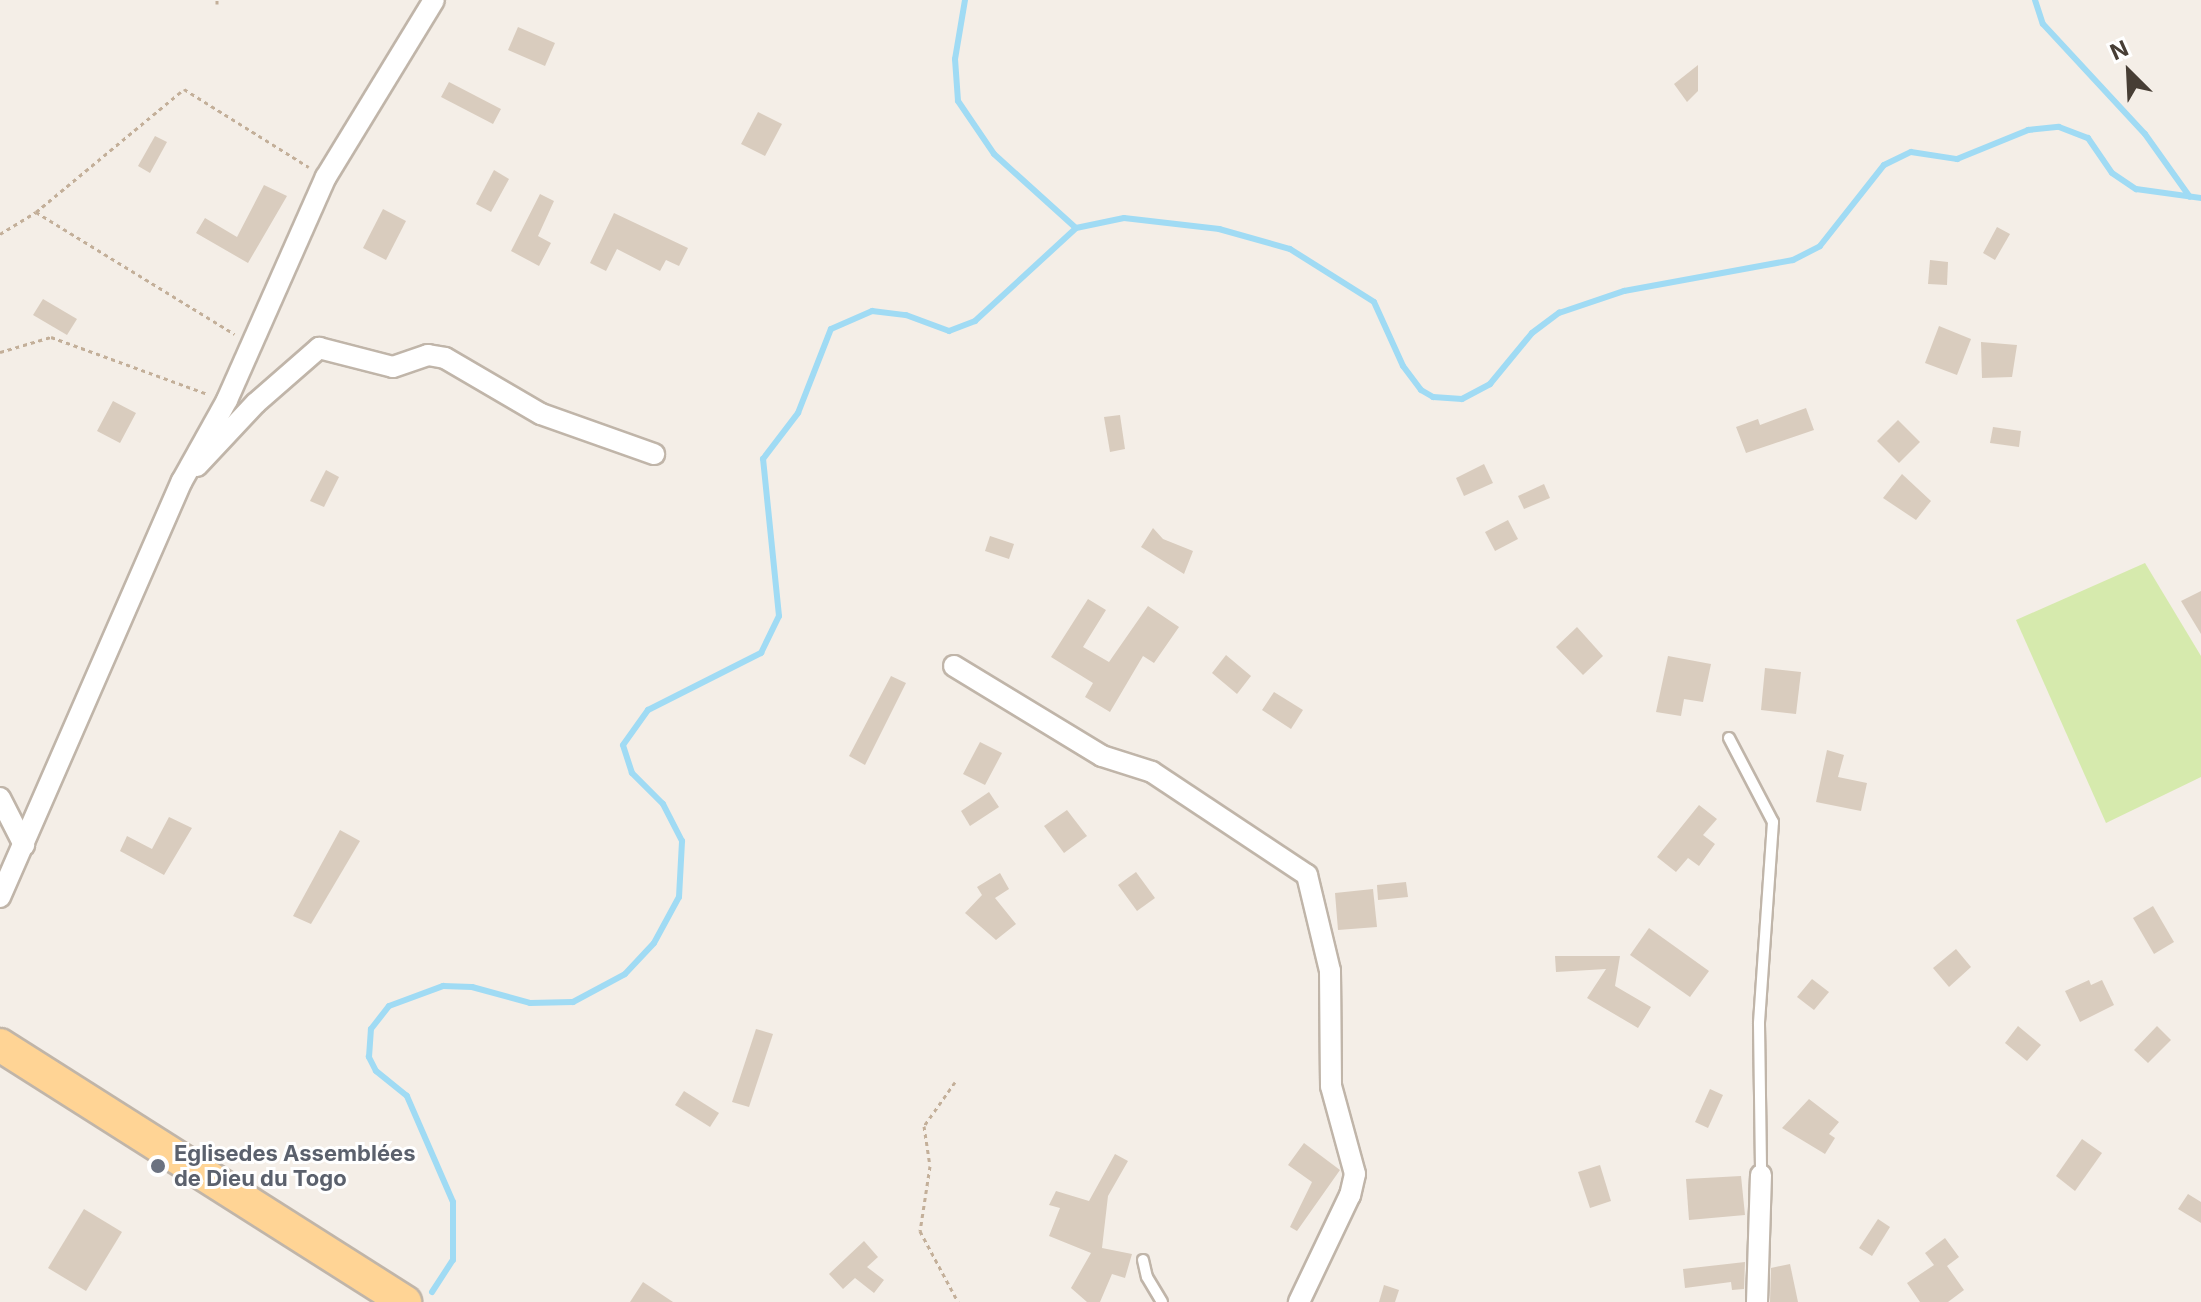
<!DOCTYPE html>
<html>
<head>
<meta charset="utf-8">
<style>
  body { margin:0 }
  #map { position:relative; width:2201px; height:1302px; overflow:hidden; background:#f4eee7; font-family:Inter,sans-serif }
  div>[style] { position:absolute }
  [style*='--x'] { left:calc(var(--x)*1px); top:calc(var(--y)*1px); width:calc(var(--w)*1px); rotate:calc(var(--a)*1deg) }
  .green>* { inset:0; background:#d6eaad }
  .stream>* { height:6px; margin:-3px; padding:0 3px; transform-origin:3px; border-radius:3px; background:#a0dbf4 }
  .building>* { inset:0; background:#d9ccbe }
  .path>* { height:3px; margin-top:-1.5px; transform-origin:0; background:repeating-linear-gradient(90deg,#c3af99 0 4px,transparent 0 8px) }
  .roads { filter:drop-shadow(2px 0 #c0b5a9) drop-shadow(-2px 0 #c0b5a9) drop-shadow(0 2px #c0b5a9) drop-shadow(0 -2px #c0b5a9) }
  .service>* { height:10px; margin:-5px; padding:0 5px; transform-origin:5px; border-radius:5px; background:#fff }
  .minor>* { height:20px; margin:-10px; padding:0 10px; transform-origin:10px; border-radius:10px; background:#fff }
  .primary>* { height:32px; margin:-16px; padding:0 16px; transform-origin:16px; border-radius:16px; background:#ffd495 }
  .dots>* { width:22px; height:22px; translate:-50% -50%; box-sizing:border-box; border:4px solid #fff; border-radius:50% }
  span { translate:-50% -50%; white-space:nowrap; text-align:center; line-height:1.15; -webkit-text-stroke:6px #fff; paint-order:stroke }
  .worship-label { font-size:22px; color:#5b616d; font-weight:700 }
  .left { translate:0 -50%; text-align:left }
  .north { position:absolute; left:2089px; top:32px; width:80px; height:80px; -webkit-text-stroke:6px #fff; paint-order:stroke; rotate:336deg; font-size:22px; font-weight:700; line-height:32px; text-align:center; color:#473e35 }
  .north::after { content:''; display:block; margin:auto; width:28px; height:36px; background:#473e35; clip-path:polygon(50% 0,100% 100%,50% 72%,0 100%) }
</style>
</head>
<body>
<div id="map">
  <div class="green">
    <i style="clip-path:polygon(2145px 563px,2201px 656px,2201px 777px,2106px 823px,2016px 620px)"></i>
  </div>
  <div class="stream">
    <i style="--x:965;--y:0;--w:60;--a:99.6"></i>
    <i style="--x:955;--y:59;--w:42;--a:85.9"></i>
    <i style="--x:958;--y:101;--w:64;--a:55.8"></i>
    <i style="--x:994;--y:154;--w:110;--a:42.1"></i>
    <i style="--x:2035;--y:0;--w:25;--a:72"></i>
    <i style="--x:2043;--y:24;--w:150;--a:47.2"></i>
    <i style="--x:2145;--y:134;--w:77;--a:54.5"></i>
    <i style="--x:432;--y:1292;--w:38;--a:-57"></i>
    <i style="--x:453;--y:1260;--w:58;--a:-90"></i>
    <i style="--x:453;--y:1202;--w:116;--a:-113.5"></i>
    <i style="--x:407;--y:1096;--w:40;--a:-141"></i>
    <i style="--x:376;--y:1071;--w:16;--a:-117"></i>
    <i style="--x:369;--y:1057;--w:28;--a:-86"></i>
    <i style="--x:371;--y:1029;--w:29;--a:-52"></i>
    <i style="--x:389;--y:1006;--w:58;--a:-20.3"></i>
    <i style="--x:443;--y:986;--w:29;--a:2"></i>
    <i style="--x:472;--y:987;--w:60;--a:15.4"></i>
    <i style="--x:530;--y:1003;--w:43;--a:-1.3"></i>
    <i style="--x:573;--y:1002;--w:59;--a:-28.3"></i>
    <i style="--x:625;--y:974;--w:42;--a:-46.9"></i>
    <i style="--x:654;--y:943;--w:52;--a:-61.5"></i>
    <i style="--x:679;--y:897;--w:56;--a:-86.9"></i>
    <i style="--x:682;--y:841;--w:42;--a:-117.2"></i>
    <i style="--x:663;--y:804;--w:44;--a:-135"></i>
    <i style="--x:632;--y:773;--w:29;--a:-108"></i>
    <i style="--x:623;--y:745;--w:43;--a:-54.5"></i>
    <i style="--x:648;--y:710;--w:127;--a:-26.8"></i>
    <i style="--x:761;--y:653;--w:41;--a:-64.1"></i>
    <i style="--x:779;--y:616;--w:158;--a:-95.8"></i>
    <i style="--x:763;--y:459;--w:58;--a:-52.7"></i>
    <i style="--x:798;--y:413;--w:90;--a:-68.6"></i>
    <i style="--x:831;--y:329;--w:45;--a:-23.7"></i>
    <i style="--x:872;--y:311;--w:34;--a:7"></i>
    <i style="--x:906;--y:315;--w:46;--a:20.4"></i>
    <i style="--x:949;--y:331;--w:28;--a:-21"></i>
    <i style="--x:975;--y:321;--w:137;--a:-42.6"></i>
    <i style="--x:1076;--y:228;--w:49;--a:-11.8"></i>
    <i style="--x:1124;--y:218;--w:96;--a:6.6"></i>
    <i style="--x:1219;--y:229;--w:74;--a:15.7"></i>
    <i style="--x:1290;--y:249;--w:99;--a:32.2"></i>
    <i style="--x:1374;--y:302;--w:70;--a:65.6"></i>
    <i style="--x:1403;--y:366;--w:30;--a:53"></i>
    <i style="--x:1421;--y:390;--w:14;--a:30"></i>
    <i style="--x:1433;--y:397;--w:29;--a:4"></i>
    <i style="--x:1462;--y:399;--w:32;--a:-28"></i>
    <i style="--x:1490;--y:384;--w:66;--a:-50.5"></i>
    <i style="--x:1532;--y:333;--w:34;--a:-37"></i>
    <i style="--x:1559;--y:313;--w:69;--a:-18.7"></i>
    <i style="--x:1624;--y:291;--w:172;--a:-10.4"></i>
    <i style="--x:1793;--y:260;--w:30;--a:-27"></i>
    <i style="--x:1820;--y:246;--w:103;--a:-51.7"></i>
    <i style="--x:1884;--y:165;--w:30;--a:-26"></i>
    <i style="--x:1911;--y:152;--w:47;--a:8.7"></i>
    <i style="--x:1957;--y:159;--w:77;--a:-22.2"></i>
    <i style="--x:2028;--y:130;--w:31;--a:-6"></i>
    <i style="--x:2059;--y:127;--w:31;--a:21"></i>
    <i style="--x:2088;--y:138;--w:42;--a:55.6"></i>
    <i style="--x:2112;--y:173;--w:29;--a:34"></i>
    <i style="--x:2136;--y:189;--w:66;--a:7.9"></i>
  </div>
  <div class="building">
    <i style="clip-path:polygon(518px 27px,555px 43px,545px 66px,508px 50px)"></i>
    <i style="clip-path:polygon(1698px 65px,1698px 91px,1687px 102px,1674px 84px)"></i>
    <i style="clip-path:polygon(449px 82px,501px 109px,493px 124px,441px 97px)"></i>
    <i style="clip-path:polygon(758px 112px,782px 124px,765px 156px,741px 144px)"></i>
    <i style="clip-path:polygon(155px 136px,167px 142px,150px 173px,138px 166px)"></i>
    <i style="clip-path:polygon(494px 170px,509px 179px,491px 212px,476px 204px)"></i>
    <i style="clip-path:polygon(264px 185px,287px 196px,248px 263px,196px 233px,205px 218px,237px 237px)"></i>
    <i style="clip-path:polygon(540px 194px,554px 201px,538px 236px,551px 243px,539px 266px,511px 251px)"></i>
    <i style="clip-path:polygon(383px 209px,406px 221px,386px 260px,363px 248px)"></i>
    <i style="clip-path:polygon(614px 213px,688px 248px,679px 266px,666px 260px,660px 271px,617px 249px,606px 271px,590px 263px)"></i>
    <i style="clip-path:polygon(1997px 227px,2010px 234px,1995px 260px,1983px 253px)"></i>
    <i style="clip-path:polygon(1930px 260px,1948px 262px,1947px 285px,1928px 284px)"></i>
    <i style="clip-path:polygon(43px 299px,77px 319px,67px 335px,33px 315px)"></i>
    <i style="clip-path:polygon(1939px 326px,1971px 339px,1957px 375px,1925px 363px)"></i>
    <i style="clip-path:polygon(1981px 342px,2017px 345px,2012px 377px,1982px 378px)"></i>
    <i style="clip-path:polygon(113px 401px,136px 413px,120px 443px,97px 431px)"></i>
    <i style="clip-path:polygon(1806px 408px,1814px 430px,1746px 453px,1736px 427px,1758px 419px,1760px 425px)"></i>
    <i style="clip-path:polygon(1120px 415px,1125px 449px,1110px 452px,1104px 417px)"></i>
    <i style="clip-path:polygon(1898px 420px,1920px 442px,1899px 463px,1877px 441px)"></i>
    <i style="clip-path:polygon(1993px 427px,2021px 431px,2019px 447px,1990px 443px)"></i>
    <i style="clip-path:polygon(1484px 464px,1493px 483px,1464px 496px,1456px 478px)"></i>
    <i style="clip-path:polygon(326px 470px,339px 477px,324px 507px,310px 501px)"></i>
    <i style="clip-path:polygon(1902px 474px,1931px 501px,1916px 520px,1883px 498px)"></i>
    <i style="clip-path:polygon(1544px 484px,1550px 498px,1524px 509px,1518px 496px)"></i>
    <i style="clip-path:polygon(1508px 520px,1518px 539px,1495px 551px,1485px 532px)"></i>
    <i style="clip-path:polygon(1153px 528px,1163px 539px,1193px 551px,1184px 574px,1141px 547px)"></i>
    <i style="clip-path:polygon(990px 536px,1014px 544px,1009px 559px,985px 551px)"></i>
    <i style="clip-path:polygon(2201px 591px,2201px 634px,2181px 601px)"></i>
    <i style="clip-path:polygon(1088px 599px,1106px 610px,1083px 647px,1109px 662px,1148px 606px,1179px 627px,1154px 663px,1143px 656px,1110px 712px,1085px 697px,1093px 683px,1051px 657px)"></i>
    <i style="clip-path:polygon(1577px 627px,1603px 656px,1583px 675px,1556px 647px)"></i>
    <i style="clip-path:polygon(1226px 655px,1251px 676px,1237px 694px,1212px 673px)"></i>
    <i style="clip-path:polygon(1668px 656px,1711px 664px,1703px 702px,1684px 699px,1681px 716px,1656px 712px)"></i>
    <i style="clip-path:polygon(1765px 668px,1801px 672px,1796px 714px,1761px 710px)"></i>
    <i style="clip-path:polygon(891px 676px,906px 683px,865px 765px,849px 756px)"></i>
    <i style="clip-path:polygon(1274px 692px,1303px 710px,1291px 729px,1262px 710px)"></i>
    <i style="clip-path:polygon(980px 742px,1002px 753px,985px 785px,963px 774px)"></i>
    <i style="clip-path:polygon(1827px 750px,1844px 755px,1838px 777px,1867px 783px,1861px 811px,1816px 802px)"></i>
    <i style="clip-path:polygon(989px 792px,999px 807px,970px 826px,961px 811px)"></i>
    <i style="clip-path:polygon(1699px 805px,1717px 819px,1703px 835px,1715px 844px,1699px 866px,1688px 858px,1676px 872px,1657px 857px)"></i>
    <i style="clip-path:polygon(1067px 810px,1087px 836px,1064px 853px,1044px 826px)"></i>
    <i style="clip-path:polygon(169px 817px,192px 828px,164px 875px,120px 851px,127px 836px,152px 849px)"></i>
    <i style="clip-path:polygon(340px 830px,360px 841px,311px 924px,293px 916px)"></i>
    <i style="clip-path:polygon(1136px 872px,1155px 898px,1137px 911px,1118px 885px)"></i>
    <i style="clip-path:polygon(1000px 873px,1009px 889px,995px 898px,1016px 924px,996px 940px,965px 913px,982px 895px,977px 887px)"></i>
    <i style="clip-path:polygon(1406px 882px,1408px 897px,1378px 900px,1377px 885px)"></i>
    <i style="clip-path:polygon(1373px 889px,1377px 927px,1338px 930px,1335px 893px)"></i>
    <i style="clip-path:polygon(2153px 906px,2174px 942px,2154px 954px,2133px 918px)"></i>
    <i style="clip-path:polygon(1649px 928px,1709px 971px,1690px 997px,1630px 955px)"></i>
    <i style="clip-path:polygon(1956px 949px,1971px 967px,1949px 987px,1933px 968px)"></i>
    <i style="clip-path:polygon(1555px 956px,1620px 956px,1615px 986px,1651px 1007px,1638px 1028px,1587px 998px,1606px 969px,1556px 972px)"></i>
    <i style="clip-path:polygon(1812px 979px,1829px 992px,1814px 1010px,1797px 997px)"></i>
    <i style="clip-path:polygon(2089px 980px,2091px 985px,2102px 980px,2114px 1005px,2080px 1022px,2065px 991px)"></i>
    <i style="clip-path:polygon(2018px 1026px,2041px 1045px,2027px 1061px,2005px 1043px)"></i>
    <i style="clip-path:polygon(2157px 1026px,2171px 1040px,2148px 1063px,2134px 1050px)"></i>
    <i style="clip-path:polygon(756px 1029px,773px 1034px,749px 1107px,732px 1102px)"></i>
    <i style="clip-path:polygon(1710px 1089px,1723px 1095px,1708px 1128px,1695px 1122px)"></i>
    <i style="clip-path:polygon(684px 1091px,719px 1113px,710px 1127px,675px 1105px)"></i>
    <i style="clip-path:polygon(1809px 1099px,1839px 1122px,1829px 1134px,1835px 1138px,1825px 1154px,1782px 1128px)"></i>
    <i style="clip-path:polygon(2082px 1139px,2102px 1153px,2075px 1191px,2056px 1176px)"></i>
    <i style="clip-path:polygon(1304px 1143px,1340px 1170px,1297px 1231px,1290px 1227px,1312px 1182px,1288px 1165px)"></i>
    <i style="clip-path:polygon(1115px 1154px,1128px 1161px,1108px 1196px,1102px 1248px,1132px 1254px,1125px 1278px,1112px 1274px,1100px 1302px,1087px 1302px,1071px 1288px,1091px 1253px,1049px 1236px,1060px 1208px,1049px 1205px,1056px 1191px,1089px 1201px)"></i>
    <i style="clip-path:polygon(1600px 1165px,1611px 1201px,1590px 1208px,1578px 1172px)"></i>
    <i style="clip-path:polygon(1741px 1176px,1745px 1215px,1689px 1220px,1686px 1179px)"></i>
    <i style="clip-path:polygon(2188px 1194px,2201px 1202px,2201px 1223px,2178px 1209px)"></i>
    <i style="clip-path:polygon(84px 1209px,122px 1232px,86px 1291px,48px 1268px)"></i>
    <i style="clip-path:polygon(1878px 1219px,1890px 1227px,1872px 1256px,1859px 1248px)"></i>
    <i style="clip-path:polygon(1945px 1238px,1959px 1257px,1947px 1266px,1964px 1290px,1948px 1302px,1920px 1302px,1907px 1283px,1934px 1265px,1925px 1253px)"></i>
    <i style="clip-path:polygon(864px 1241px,878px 1257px,867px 1267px,884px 1280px,874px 1293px,855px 1278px,843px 1289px,829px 1274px)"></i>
    <i style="clip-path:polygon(1745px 1262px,1744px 1289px,1732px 1290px,1731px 1282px,1685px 1288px,1683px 1269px)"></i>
    <i style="clip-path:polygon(1790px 1264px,1798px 1302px,1770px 1302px,1771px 1268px)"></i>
    <i style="clip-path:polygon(643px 1282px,673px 1302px,630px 1302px)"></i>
    <i style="clip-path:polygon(1384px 1285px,1399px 1290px,1395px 1302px,1379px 1302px)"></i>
  </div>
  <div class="path">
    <i style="--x:217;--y:4;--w:4;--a:-90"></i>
    <i style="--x:36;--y:212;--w:192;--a:-39.7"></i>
    <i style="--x:184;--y:89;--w:147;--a:32"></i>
    <i style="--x:0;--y:234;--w:42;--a:-31.4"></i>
    <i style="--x:36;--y:212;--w:233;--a:31.6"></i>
    <i style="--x:0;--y:352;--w:53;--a:-16.4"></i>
    <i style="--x:51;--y:337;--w:167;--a:20"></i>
    <i style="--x:955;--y:1082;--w:54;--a:125.2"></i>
    <i style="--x:924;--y:1126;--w:40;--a:81.5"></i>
    <i style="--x:930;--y:1166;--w:66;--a:98.7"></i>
    <i style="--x:920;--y:1231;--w:81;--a:61.8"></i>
  </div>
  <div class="roads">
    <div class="service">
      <i style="--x:1729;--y:738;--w:95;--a:62.4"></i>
      <i style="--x:1773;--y:822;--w:202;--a:94"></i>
      <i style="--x:1759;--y:1024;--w:151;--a:89.2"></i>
      <i style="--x:1143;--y:1260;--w:17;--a:77"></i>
      <i style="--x:1147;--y:1277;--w:29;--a:59"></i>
    </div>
    <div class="minor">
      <i style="--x:197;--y:466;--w:86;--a:-46.9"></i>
      <i style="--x:256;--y:403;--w:84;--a:-41.1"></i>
      <i style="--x:319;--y:348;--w:76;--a:14.4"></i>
      <i style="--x:393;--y:367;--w:37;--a:-19"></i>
      <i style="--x:428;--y:355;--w:17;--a:10"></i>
      <i style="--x:445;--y:358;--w:111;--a:30.3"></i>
      <i style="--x:541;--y:414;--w:120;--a:19.5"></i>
      <i style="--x:954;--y:666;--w:173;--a:31.3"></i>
      <i style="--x:1102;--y:756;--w:52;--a:17.7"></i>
      <i style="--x:1152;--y:772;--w:186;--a:33.6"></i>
      <i style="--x:1307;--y:875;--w:99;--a:76.5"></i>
      <i style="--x:1330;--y:971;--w:115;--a:89.5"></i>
      <i style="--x:1331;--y:1086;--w:91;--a:74.7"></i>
      <i style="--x:1355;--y:1174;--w:22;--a:103"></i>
      <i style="--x:1350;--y:1195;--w:119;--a:115.5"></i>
      <i style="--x:0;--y:798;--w:53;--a:62.9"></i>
      <i style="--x:0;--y:897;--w:454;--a:-66.4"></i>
      <i style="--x:182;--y:481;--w:93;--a:-60.9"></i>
      <i style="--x:227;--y:400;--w:244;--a:-66.1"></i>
      <i style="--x:326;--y:177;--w:207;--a:-58.6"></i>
      <i style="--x:1757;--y:1302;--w:127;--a:-88.2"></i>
    </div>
    <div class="primary">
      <i style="--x:0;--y:1045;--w:480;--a:32.4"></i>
    </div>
  </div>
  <div class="dots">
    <i style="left:158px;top:1166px;background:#6b7280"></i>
  </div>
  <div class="worship-label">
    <span class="left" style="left:174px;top:1166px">Eglisedes Assemblées<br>de Dieu du Togo</span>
  </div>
  <div class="north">N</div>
</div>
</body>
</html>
